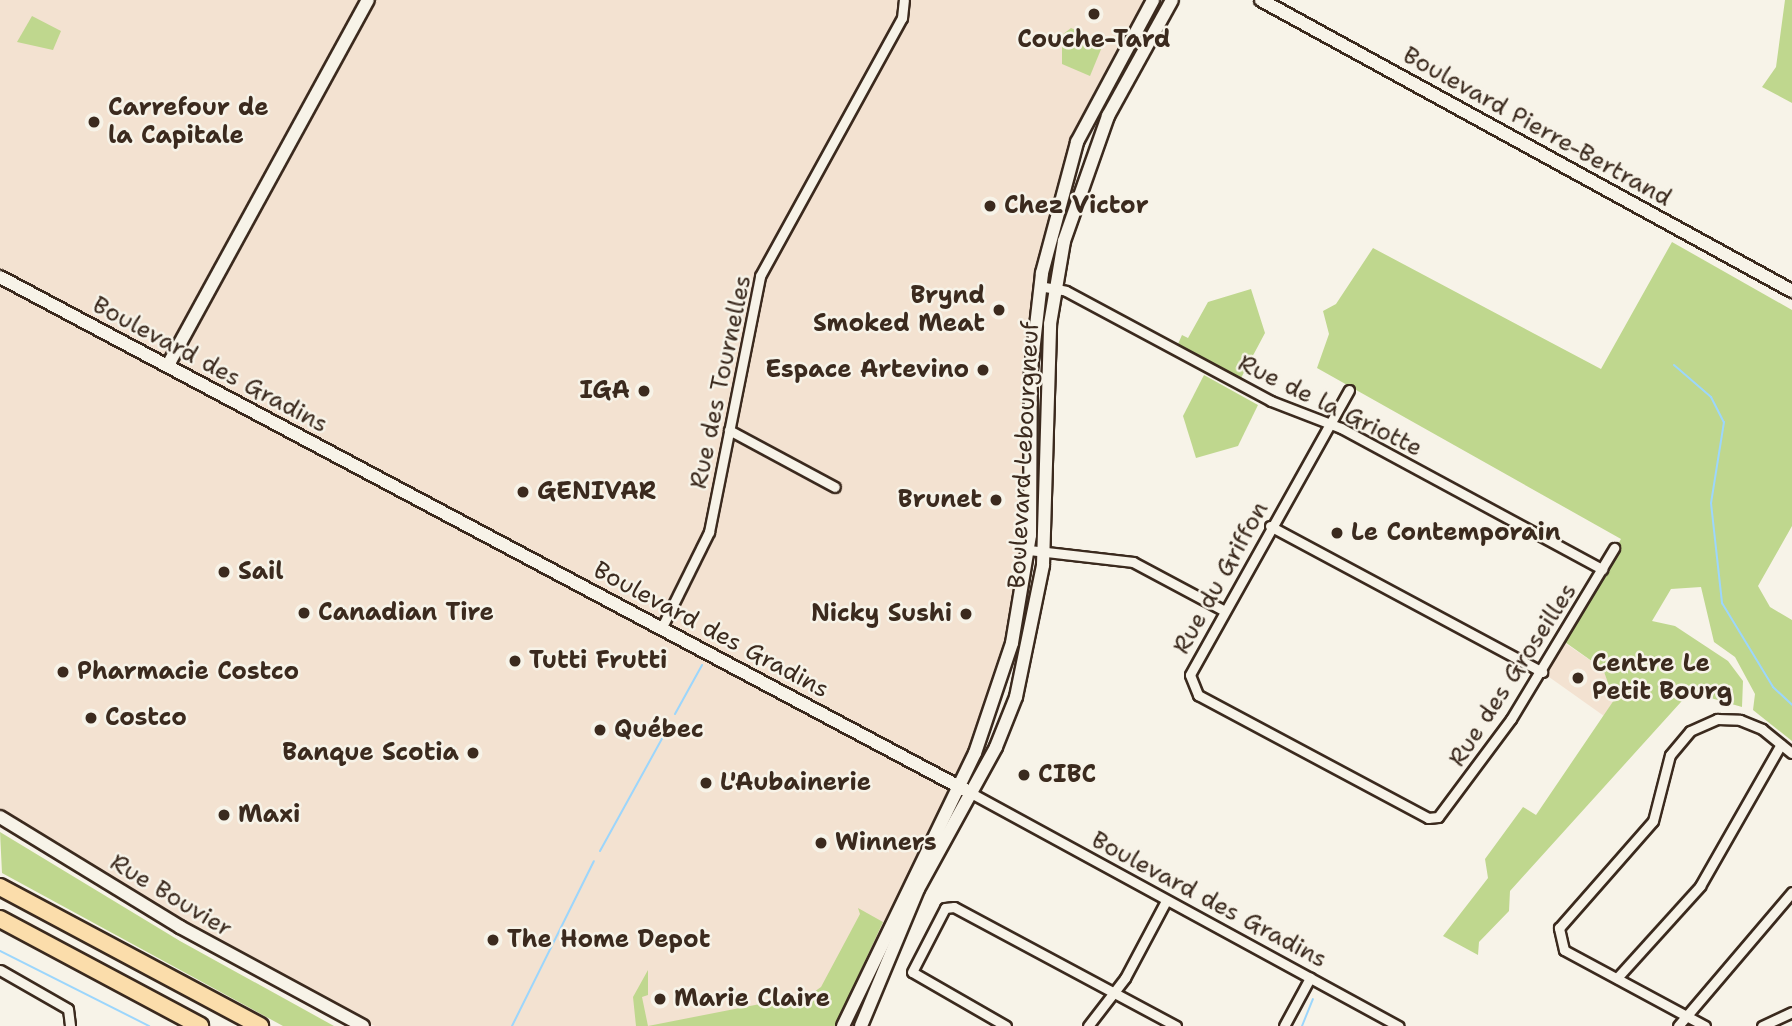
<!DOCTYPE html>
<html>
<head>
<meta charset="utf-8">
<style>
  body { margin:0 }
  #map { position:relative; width:1792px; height:1026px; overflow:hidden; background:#f7f3e8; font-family:"Shantell Sans",sans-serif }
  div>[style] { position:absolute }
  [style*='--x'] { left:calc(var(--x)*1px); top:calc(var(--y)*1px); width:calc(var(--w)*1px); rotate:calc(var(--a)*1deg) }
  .built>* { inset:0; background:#f3e2d1 }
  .green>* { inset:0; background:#bfd78e }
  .stream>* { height:2px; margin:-1px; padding:0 1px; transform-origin:1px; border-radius:1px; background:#9cd6fc }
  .roads { filter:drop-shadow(2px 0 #3b2a1e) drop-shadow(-2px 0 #3b2a1e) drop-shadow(0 2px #3b2a1e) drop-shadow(0 -2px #3b2a1e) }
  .street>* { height:9px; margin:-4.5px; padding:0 4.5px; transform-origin:4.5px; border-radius:4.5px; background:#f7f3e8 }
  .secondary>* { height:12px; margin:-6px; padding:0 6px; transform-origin:6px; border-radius:6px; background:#f7f3e8 }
  .highway>* { height:16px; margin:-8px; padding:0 8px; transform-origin:8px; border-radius:8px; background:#fbddab }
  .dots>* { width:19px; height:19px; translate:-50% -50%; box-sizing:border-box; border:4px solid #f7f3e8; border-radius:50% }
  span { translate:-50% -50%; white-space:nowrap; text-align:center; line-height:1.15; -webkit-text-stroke:5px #f7f3e8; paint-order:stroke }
  .poi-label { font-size:24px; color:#3b2a1e; font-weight:700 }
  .left { translate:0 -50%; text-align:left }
  .right { translate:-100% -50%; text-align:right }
  .street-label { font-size:24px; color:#3b2a1e }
</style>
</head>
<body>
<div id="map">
  <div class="built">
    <i style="clip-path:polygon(0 0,1153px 0,1077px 142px,1041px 272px,1031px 503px,997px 696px,853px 1000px,810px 1026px,375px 1026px,300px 997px,0 817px)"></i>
    <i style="clip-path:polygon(1562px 641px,1603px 669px,1614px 700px,1604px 716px,1542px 672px)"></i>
  </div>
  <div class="green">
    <i style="clip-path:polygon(1785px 0,1792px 0,1792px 103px,1762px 87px,1776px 67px)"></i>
    <i style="clip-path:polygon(32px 16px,61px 31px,53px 50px,17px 42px)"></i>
    <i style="clip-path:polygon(1071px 28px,1104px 42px,1090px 76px,1062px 64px,1062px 35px)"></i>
    <i style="clip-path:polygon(1672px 242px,1792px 310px,1792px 526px,1758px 586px,1770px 607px,1792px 620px,1792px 741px,1753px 710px,1755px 694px,1735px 657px,1714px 642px,1701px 587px,1671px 589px,1652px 621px,1675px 626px,1728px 661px,1743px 681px,1742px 707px,1690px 692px,1510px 891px,1509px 911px,1479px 942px,1478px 955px,1443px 936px,1488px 878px,1485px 859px,1523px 807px,1536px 815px,1614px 700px,1603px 669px,1562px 640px,1621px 539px,1317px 368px,1329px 334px,1323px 311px,1336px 304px,1373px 248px,1601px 369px)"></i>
    <i style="clip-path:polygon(1251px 289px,1265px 333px,1241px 378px,1178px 344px,1182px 335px,1188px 338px,1208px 302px)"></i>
    <i style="clip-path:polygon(1204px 375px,1258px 405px,1238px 446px,1196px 458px,1183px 416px)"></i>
    <i style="clip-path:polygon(0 832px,180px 941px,334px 1026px,283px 1026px,2px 873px)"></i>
    <i style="clip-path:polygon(858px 908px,883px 922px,835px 1026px,636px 1026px,633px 997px,648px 970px,648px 995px,642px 997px,648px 1026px,811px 994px,821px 987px,860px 914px)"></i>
  </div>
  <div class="stream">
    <i style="--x:1674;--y:365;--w:49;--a:40.9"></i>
    <i style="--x:1711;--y:397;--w:28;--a:63"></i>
    <i style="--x:1724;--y:422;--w:82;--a:99.1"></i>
    <i style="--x:1711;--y:503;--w:101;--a:83.7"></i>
    <i style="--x:1722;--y:603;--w:98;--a:58.7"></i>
    <i style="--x:1773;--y:687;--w:26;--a:43"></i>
    <i style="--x:675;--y:714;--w:56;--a:-61.1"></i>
    <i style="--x:600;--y:851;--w:143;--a:-61.1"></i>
    <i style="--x:0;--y:951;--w:167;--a:26.7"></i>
    <i style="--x:512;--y:1026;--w:184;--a:-63.6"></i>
    <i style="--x:1302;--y:1026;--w:29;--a:-68"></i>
  </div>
  <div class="roads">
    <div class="street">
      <i style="--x:1039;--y:286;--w:27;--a:10"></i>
      <i style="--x:1066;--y:291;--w:233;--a:28.2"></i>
      <i style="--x:1271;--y:401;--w:75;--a:21.1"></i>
      <i style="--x:1341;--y:428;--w:297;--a:28.4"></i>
      <i style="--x:1349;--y:390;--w:326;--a:119.2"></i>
      <i style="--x:1190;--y:675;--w:22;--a:68"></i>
      <i style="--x:1198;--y:695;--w:261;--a:28.1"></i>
      <i style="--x:1428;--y:818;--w:10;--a:-6"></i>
      <i style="--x:1438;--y:817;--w:122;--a:-53.3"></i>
      <i style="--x:1511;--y:719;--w:200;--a:-58.9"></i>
      <i style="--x:729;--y:430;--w:120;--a:28.3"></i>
      <i style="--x:1270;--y:526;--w:309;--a:28.2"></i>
      <i style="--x:1029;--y:550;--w:105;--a:6.6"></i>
      <i style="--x:1133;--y:562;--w:102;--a:28.1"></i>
      <i style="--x:662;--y:627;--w:106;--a:-63.7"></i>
      <i style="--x:709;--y:532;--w:261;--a:-78.7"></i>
      <i style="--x:760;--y:276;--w:294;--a:-61.2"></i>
      <i style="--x:902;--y:18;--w:18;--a:-84"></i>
      <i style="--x:971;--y:793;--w:487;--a:28.6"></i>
      <i style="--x:0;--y:970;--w:78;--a:29.8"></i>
      <i style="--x:68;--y:1009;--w:17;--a:83"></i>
      <i style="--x:1617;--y:978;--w:124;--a:-47.9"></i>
      <i style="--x:1700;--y:886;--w:163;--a:-60.3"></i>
      <i style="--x:1006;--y:1026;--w:108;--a:-150.1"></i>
      <i style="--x:912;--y:972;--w:72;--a:-62.7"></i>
      <i style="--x:945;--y:908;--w:9;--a:-6"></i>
      <i style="--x:954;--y:907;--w:252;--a:28.2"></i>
      <i style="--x:1088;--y:1026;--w:61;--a:-52.4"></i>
      <i style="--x:1125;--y:978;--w:87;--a:-62"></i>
      <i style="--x:1284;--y:1026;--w:55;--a:-61.6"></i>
      <i style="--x:1678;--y:1026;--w:176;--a:-49.6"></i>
      <i style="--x:1705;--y:1026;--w:160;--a:-151.7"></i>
      <i style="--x:1564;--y:950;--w:23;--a:-103"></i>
      <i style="--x:1559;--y:928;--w:142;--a:-48.7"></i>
      <i style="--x:1653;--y:821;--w:68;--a:-75.6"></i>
      <i style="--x:1670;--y:755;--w:31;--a:-50"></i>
      <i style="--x:1690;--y:731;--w:30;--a:-24"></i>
      <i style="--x:1717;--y:719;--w:23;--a:2"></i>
      <i style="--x:1740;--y:720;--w:24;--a:22"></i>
      <i style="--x:1762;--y:729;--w:38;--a:39"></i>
      <i style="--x:1762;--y:1026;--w:33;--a:-25"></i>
    </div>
    <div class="secondary">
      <i style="--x:1261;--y:0;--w:606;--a:28.72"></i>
      <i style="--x:0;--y:277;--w:1100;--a:27.99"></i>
      <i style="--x:168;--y:365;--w:416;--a:-61.3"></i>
      <i style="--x:0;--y:817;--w:211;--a:31.4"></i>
      <i style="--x:180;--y:927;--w:208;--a:28.4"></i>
      <i style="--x:843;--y:1026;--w:303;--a:-64.2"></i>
      <i style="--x:975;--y:753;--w:116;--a:-71.4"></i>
      <i style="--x:1012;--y:643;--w:109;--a:-80.5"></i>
      <i style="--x:1030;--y:535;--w:165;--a:-89.7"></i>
      <i style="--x:1031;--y:370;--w:98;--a:-83.5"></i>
      <i style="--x:1042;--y:273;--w:136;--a:-75"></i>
      <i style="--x:1077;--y:142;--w:161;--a:-61.8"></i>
      <i style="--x:861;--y:1026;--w:148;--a:-67.4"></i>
      <i style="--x:918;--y:889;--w:162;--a:-61.2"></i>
      <i style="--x:996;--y:747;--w:54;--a:-68.2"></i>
      <i style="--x:1016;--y:697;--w:135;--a:-78.4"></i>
      <i style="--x:1043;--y:565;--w:241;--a:-88.3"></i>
      <i style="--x:1050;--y:324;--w:84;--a:-80.4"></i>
      <i style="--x:1064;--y:241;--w:133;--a:-70.6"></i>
      <i style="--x:1108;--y:116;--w:132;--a:-61.1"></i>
    </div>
    <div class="highway">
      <i style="--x:0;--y:887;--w:295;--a:28.1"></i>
      <i style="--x:0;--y:919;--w:227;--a:28.1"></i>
    </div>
  </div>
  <div class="dots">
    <i style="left:1094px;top:14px;background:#3b2a1e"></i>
    <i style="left:94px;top:122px;background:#3b2a1e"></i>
    <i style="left:990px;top:206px;background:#3b2a1e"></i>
    <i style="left:999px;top:310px;background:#3b2a1e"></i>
    <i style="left:983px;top:370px;background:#3b2a1e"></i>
    <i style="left:644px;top:391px;background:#3b2a1e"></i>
    <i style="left:523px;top:492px;background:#3b2a1e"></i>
    <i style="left:996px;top:500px;background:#3b2a1e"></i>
    <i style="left:1337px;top:533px;background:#3b2a1e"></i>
    <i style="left:224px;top:572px;background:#3b2a1e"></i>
    <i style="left:304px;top:613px;background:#3b2a1e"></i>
    <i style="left:966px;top:614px;background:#3b2a1e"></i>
    <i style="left:515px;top:661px;background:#3b2a1e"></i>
    <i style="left:63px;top:672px;background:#3b2a1e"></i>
    <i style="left:1578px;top:678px;background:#3b2a1e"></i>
    <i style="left:91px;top:718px;background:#3b2a1e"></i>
    <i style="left:600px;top:730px;background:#3b2a1e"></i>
    <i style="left:473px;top:753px;background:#3b2a1e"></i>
    <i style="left:1024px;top:775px;background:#3b2a1e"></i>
    <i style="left:706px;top:783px;background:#3b2a1e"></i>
    <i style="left:224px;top:815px;background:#3b2a1e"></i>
    <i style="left:821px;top:843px;background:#3b2a1e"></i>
    <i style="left:493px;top:940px;background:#3b2a1e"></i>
    <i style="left:660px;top:999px;background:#3b2a1e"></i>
  </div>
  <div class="poi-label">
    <span style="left:1094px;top:40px">Couche-Tard</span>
    <span class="left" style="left:108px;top:122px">Carrefour de<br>la Capitale</span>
    <span class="left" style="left:1004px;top:206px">Chez Victor</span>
    <span class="right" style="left:985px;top:310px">Brynd<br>Smoked Meat</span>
    <span class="right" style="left:969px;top:370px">Espace Artevino</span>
    <span class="right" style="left:630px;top:391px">IGA</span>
    <span class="left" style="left:537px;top:492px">GENIVAR</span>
    <span class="right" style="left:982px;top:500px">Brunet</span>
    <span class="left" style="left:1351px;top:533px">Le Contemporain</span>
    <span class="left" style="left:238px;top:572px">Sail</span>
    <span class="left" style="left:318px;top:613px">Canadian Tire</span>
    <span class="right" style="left:952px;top:614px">Nicky Sushi</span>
    <span class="left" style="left:529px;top:661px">Tutti Frutti</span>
    <span class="left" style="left:1592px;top:678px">Centre Le<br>Petit Bourg</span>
    <span class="left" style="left:77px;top:672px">Pharmacie Costco</span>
    <span class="left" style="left:105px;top:718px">Costco</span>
    <span class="left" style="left:614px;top:730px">Québec</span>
    <span class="right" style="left:459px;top:753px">Banque Scotia</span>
    <span class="left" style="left:1038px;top:775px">CIBC</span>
    <span class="left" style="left:720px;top:783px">L'Aubainerie</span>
    <span class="left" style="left:238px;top:815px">Maxi</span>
    <span class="left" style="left:835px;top:843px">Winners</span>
    <span class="left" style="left:507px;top:940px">The Home Depot</span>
    <span class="left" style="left:674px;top:999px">Marie Claire</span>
  </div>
  <div class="street-label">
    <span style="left:1537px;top:127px;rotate:29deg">Boulevard Pierre-Bertrand</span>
    <span style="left:210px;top:365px;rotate:28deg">Boulevard des Gradins</span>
    <span style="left:721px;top:382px;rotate:-78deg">Rue des Tournelles</span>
    <span style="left:1330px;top:406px;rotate:26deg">Rue de la Griotte</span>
    <span style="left:1024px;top:455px;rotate:-87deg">Boulevard Lebourgneuf</span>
    <span style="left:1221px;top:578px;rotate:-61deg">Rue du Griffon</span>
    <span style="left:711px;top:630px;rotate:28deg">Boulevard des Gradins</span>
    <span style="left:1513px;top:675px;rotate:-57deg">Rue des Groseilles</span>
    <span style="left:171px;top:896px;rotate:31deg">Rue Bouvier</span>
    <span style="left:1209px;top:900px;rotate:28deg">Boulevard des Gradins</span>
  </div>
</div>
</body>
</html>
